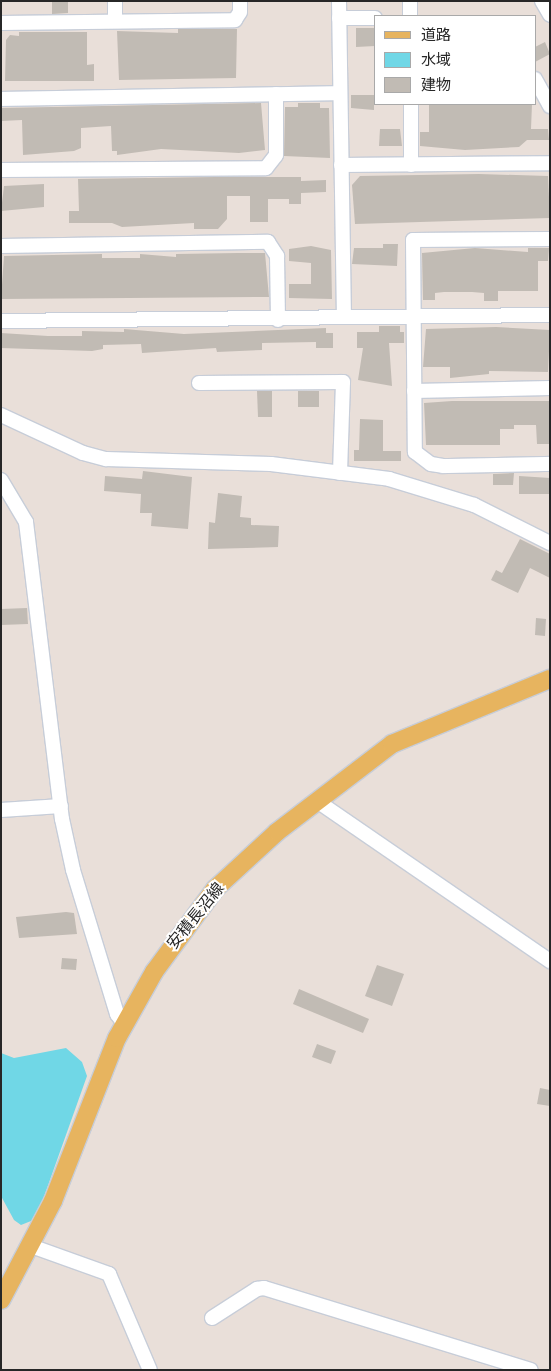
<!DOCTYPE html>
<html>
<head>
<meta charset="utf-8">
<style>
  body { margin:0 }
  #map { position:relative; width:551px; height:1371px; overflow:hidden; background:#e9dfd9; font-family:Poppins,"Noto Sans JP",sans-serif }
  div>[style] { position:absolute }
  [style*='--x'] { left:calc(var(--x)*1px); top:calc(var(--y)*1px); width:calc(var(--w)*1px); rotate:calc(var(--a)*1deg) }
  .water>* { inset:0; background:#70d7e6 }
  .building>* { inset:0; background:#c1bbb4 }
  .roads { filter:drop-shadow(1px 0 #c7cdd8) drop-shadow(-1px 0 #c7cdd8) drop-shadow(0 1px #c7cdd8) drop-shadow(0 -1px #c7cdd8) }
  .minor>* { height:14px; margin:-7px; padding:0 7px; transform-origin:7px; border-radius:7px; background:#fff }
  .major>* { height:18px; margin:-9px; padding:0 9px; transform-origin:9px; border-radius:9px; background:#e7b45f }
  span { translate:-50% -50%; white-space:nowrap; text-align:center; line-height:1.15; -webkit-text-stroke:4px #fff; paint-order:stroke }
  .street-label { font-size:16px; color:#272727 }
  .frame { position:absolute; inset:0; border:2px solid #272727; pointer-events:none }
  .legend { position:absolute; left:374px; top:15px; width:162px; height:90px; box-sizing:border-box; background:#fff; border:1px solid #a9a9a9; margin:0; padding:6px 9px; list-style:none; font-size:15px; color:#272727 }
  .legend li { display:flex; align-items:center; gap:10px; height:25px }
  .legend b { width:25px; border:1px solid #a9a9a9 }
</style>
</head>
<body>
<div id="map">
  <div class="water">
    <i style="clip-path:polygon(66px 1048px,82px 1062px,87px 1076px,36px 1219px,21px 1225px,14px 1220px,1px 1196px,1px 1053px,14px 1058px)"></i>
  </div>
  <div class="building">
    <i style="clip-path:polygon(52px 1px,68px 1px,68px 13px,52px 14px)"></i>
    <i style="clip-path:polygon(356px 28px,375px 28px,375px 46px,356px 47px)"></i>
    <i style="clip-path:polygon(178px 29px,237px 29px,236px 78px,119px 80px,117px 31px,178px 33px)"></i>
    <i style="clip-path:polygon(19px 32px,87px 32px,87px 65px,94px 64px,94px 81px,5px 81px,6px 40px,10px 35px,19px 36px)"></i>
    <i style="clip-path:polygon(545px 42px,550px 54px,535px 62px,535px 47px)"></i>
    <i style="clip-path:polygon(351px 95px,374px 95px,374px 110px,351px 108px)"></i>
    <i style="clip-path:polygon(261px 103px,265px 150px,239px 153px,161px 149px,117px 155px,117px 151px,112px 151px,111px 126px,81px 128px,81px 148px,74px 151px,23px 155px,22px 120px,1px 121px,1px 108px)"></i>
    <i style="clip-path:polygon(298px 103px,320px 103px,320px 108px,329px 108px,330px 158px,284px 156px,285px 107px,298px 107px)"></i>
    <i style="clip-path:polygon(429px 104px,532px 104px,531px 129px,548px 129px,549px 140px,527px 140px,519px 147px,465px 150px,420px 146px,420px 132px,429px 132px)"></i>
    <i style="clip-path:polygon(380px 129px,400px 129px,402px 146px,379px 146px)"></i>
    <i style="clip-path:polygon(479px 174px,548px 176px,550px 218px,355px 224px,352px 185px,360px 176px)"></i>
    <i style="clip-path:polygon(215px 177px,301px 177px,301px 181px,326px 180px,326px 192px,301px 193px,301px 204px,289px 204px,289px 199px,268px 199px,268px 222px,250px 222px,250px 196px,227px 196px,227px 219px,218px 229px,194px 229px,194px 223px,122px 227px,112px 223px,69px 223px,69px 211px,79px 211px,78px 179px)"></i>
    <i style="clip-path:polygon(44px 184px,44px 207px,1px 211px,4px 186px)"></i>
    <i style="clip-path:polygon(383px 244px,398px 244px,397px 266px,352px 264px,354px 248px,383px 248px)"></i>
    <i style="clip-path:polygon(311px 246px,331px 250px,332px 299px,289px 298px,289px 284px,311px 284px,311px 263px,289px 261px,289px 249px)"></i>
    <i style="clip-path:polygon(475px 248px,528px 252px,528px 248px,549px 248px,548px 261px,538px 261px,538px 291px,498px 291px,498px 301px,484px 301px,484px 293px,472px 292px,444px 292px,435px 293px,435px 300px,423px 300px,422px 253px)"></i>
    <i style="clip-path:polygon(238px 253px,265px 253px,269px 297px,1px 299px,4px 256px,102px 254px,102px 258px,140px 258px,140px 254px,176px 257px,176px 254px)"></i>
    <i style="clip-path:polygon(379px 326px,400px 326px,400px 332px,404px 332px,404px 343px,389px 343px,392px 386px,358px 380px,363px 348px,357px 348px,357px 332px,379px 332px)"></i>
    <i style="clip-path:polygon(496px 327px,550px 330px,548px 372px,489px 371px,489px 374px,450px 378px,450px 367px,423px 367px,426px 329px)"></i>
    <i style="clip-path:polygon(326px 328px,326px 333px,333px 333px,333px 348px,316px 348px,316px 342px,262px 343px,262px 350px,217px 352px,216px 348px,142px 353px,141px 344px,103px 345px,103px 349px,92px 351px,1px 348px,1px 333px,48px 336px,82px 336px,82px 331px,124px 332px,124px 329px,184px 334px)"></i>
    <i style="clip-path:polygon(257px 391px,272px 391px,272px 417px,258px 417px)"></i>
    <i style="clip-path:polygon(298px 391px,319px 391px,319px 407px,298px 407px)"></i>
    <i style="clip-path:polygon(452px 401px,550px 401px,550px 444px,537px 444px,536px 425px,514px 425px,514px 429px,500px 429px,500px 445px,426px 445px,424px 403px)"></i>
    <i style="clip-path:polygon(360px 419px,383px 420px,383px 451px,401px 451px,401px 461px,354px 461px,354px 450px,359px 450px)"></i>
    <i style="clip-path:polygon(143px 471px,192px 477px,188px 529px,151px 526px,152px 513px,140px 513px,141px 494px,104px 491px,105px 476px,142px 479px)"></i>
    <i style="clip-path:polygon(514px 473px,513px 485px,493px 485px,493px 474px)"></i>
    <i style="clip-path:polygon(519px 476px,550px 478px,550px 494px,519px 494px)"></i>
    <i style="clip-path:polygon(218px 493px,242px 496px,240px 517px,251px 518px,251px 525px,279px 526px,278px 547px,208px 549px,209px 522px,215px 523px)"></i>
    <i style="clip-path:polygon(520px 539px,550px 554px,550px 578px,530px 568px,518px 593px,491px 580px,496px 570px,502px 573px)"></i>
    <i style="clip-path:polygon(27px 608px,28px 624px,1px 625px,1px 609px)"></i>
    <i style="clip-path:polygon(536px 618px,546px 619px,545px 636px,535px 635px)"></i>
    <i style="clip-path:polygon(66px 912px,74px 913px,77px 934px,19px 938px,16px 917px)"></i>
    <i style="clip-path:polygon(62px 958px,77px 959px,76px 970px,61px 969px)"></i>
    <i style="clip-path:polygon(377px 965px,404px 974px,392px 1006px,365px 996px)"></i>
    <i style="clip-path:polygon(299px 989px,369px 1019px,363px 1033px,293px 1004px)"></i>
    <i style="clip-path:polygon(317px 1044px,336px 1051px,331px 1064px,312px 1057px)"></i>
    <i style="clip-path:polygon(540px 1088px,550px 1090px,550px 1106px,537px 1104px)"></i>
  </div>
  <div class="roads">
    <div class="minor">
      <i style="--x:115;--y:1;--w:20;--a:90"></i>
      <i style="--x:339;--y:1;--w:316;--a:89.1"></i>
      <i style="--x:410;--y:1;--w:15;--a:90"></i>
      <i style="--x:542;--y:1;--w:16;--a:60"></i>
      <i style="--x:339;--y:18;--w:36;--a:0"></i>
      <i style="--x:1;--y:23;--w:234;--a:-0.7"></i>
      <i style="--x:235;--y:20;--w:9;--a:-58"></i>
      <i style="--x:240;--y:12;--w:11;--a:-90"></i>
      <i style="--x:535;--y:79;--w:31;--a:61"></i>
      <i style="--x:1;--y:99;--w:339;--a:-1"></i>
      <i style="--x:341;--y:165;--w:209;--a:-0.5"></i>
      <i style="--x:411;--y:165;--w:61;--a:-90"></i>
      <i style="--x:1;--y:170;--w:265;--a:-0.4"></i>
      <i style="--x:266;--y:168;--w:16;--a:-52"></i>
      <i style="--x:276;--y:155;--w:61;--a:-90"></i>
      <i style="--x:550;--y:239;--w:137;--a:179.6"></i>
      <i style="--x:413;--y:240;--w:212;--a:89.5"></i>
      <i style="--x:415;--y:452;--w:20;--a:37"></i>
      <i style="--x:431;--y:464;--w:12;--a:9"></i>
      <i style="--x:443;--y:466;--w:107;--a:-1.1"></i>
      <i style="--x:1;--y:246;--w:267;--a:-0.9"></i>
      <i style="--x:268;--y:242;--w:17;--a:57"></i>
      <i style="--x:277;--y:256;--w:64;--a:89.1"></i>
      <i style="--x:1;--y:321;--w:549;--a:-0.63"></i>
      <i style="--x:199;--y:383;--w:144;--a:-0.4"></i>
      <i style="--x:343;--y:382;--w:91;--a:91.9"></i>
      <i style="--x:414;--y:391;--w:136;--a:-1.3"></i>
      <i style="--x:1;--y:415;--w:90;--a:24.9"></i>
      <i style="--x:83;--y:453;--w:24;--a:15"></i>
      <i style="--x:106;--y:459;--w:165;--a:1.7"></i>
      <i style="--x:271;--y:464;--w:119;--a:7.2"></i>
      <i style="--x:389;--y:479;--w:89;--a:17"></i>
      <i style="--x:474;--y:505;--w:85;--a:26.6"></i>
      <i style="--x:1;--y:480;--w:49;--a:59.2"></i>
      <i style="--x:26;--y:522;--w:299;--a:83.1"></i>
      <i style="--x:62;--y:819;--w:52;--a:77.8"></i>
      <i style="--x:73;--y:870;--w:151;--a:73"></i>
      <i style="--x:117;--y:1014;--w:12;--a:55"></i>
      <i style="--x:317;--y:801;--w:283;--a:34.5"></i>
      <i style="--x:1;--y:810;--w:60;--a:-3.8"></i>
      <i style="--x:31;--y:1246;--w:83;--a:19.7"></i>
      <i style="--x:109;--y:1274;--w:104;--a:66.9"></i>
      <i style="--x:212;--y:1318;--w:54;--a:-32.8"></i>
      <i style="--x:257;--y:1289;--w:7;--a:-8"></i>
      <i style="--x:264;--y:1288;--w:279;--a:17.1"></i>
    </div>
    <div class="major">
      <i style="--x:1;--y:1300;--w:112;--a:-62.3"></i>
      <i style="--x:53;--y:1201;--w:175;--a:-68.6"></i>
      <i style="--x:117;--y:1038;--w:76;--a:-60.7"></i>
      <i style="--x:154;--y:972;--w:103;--a:-53.7"></i>
      <i style="--x:215;--y:889;--w:84;--a:-42.6"></i>
      <i style="--x:277;--y:832;--w:145;--a:-37.4"></i>
      <i style="--x:392;--y:744;--w:171;--a:-22.4"></i>
    </div>
  </div>
  <div class="street-label">
    <span style="left:196px;top:916px;rotate:-51deg">安積長沼線</span>
  </div>
  <div class="frame"></div>
  <ul class="legend">
  <li><b style="height:6px;background:#e7b45f"></b>道路</li>
  <li><b style="height:14px;background:#70d7e6"></b>水域</li>
  <li><b style="height:14px;background:#c1bbb4"></b>建物</li>
  </ul>
</div>
</body>
</html>
